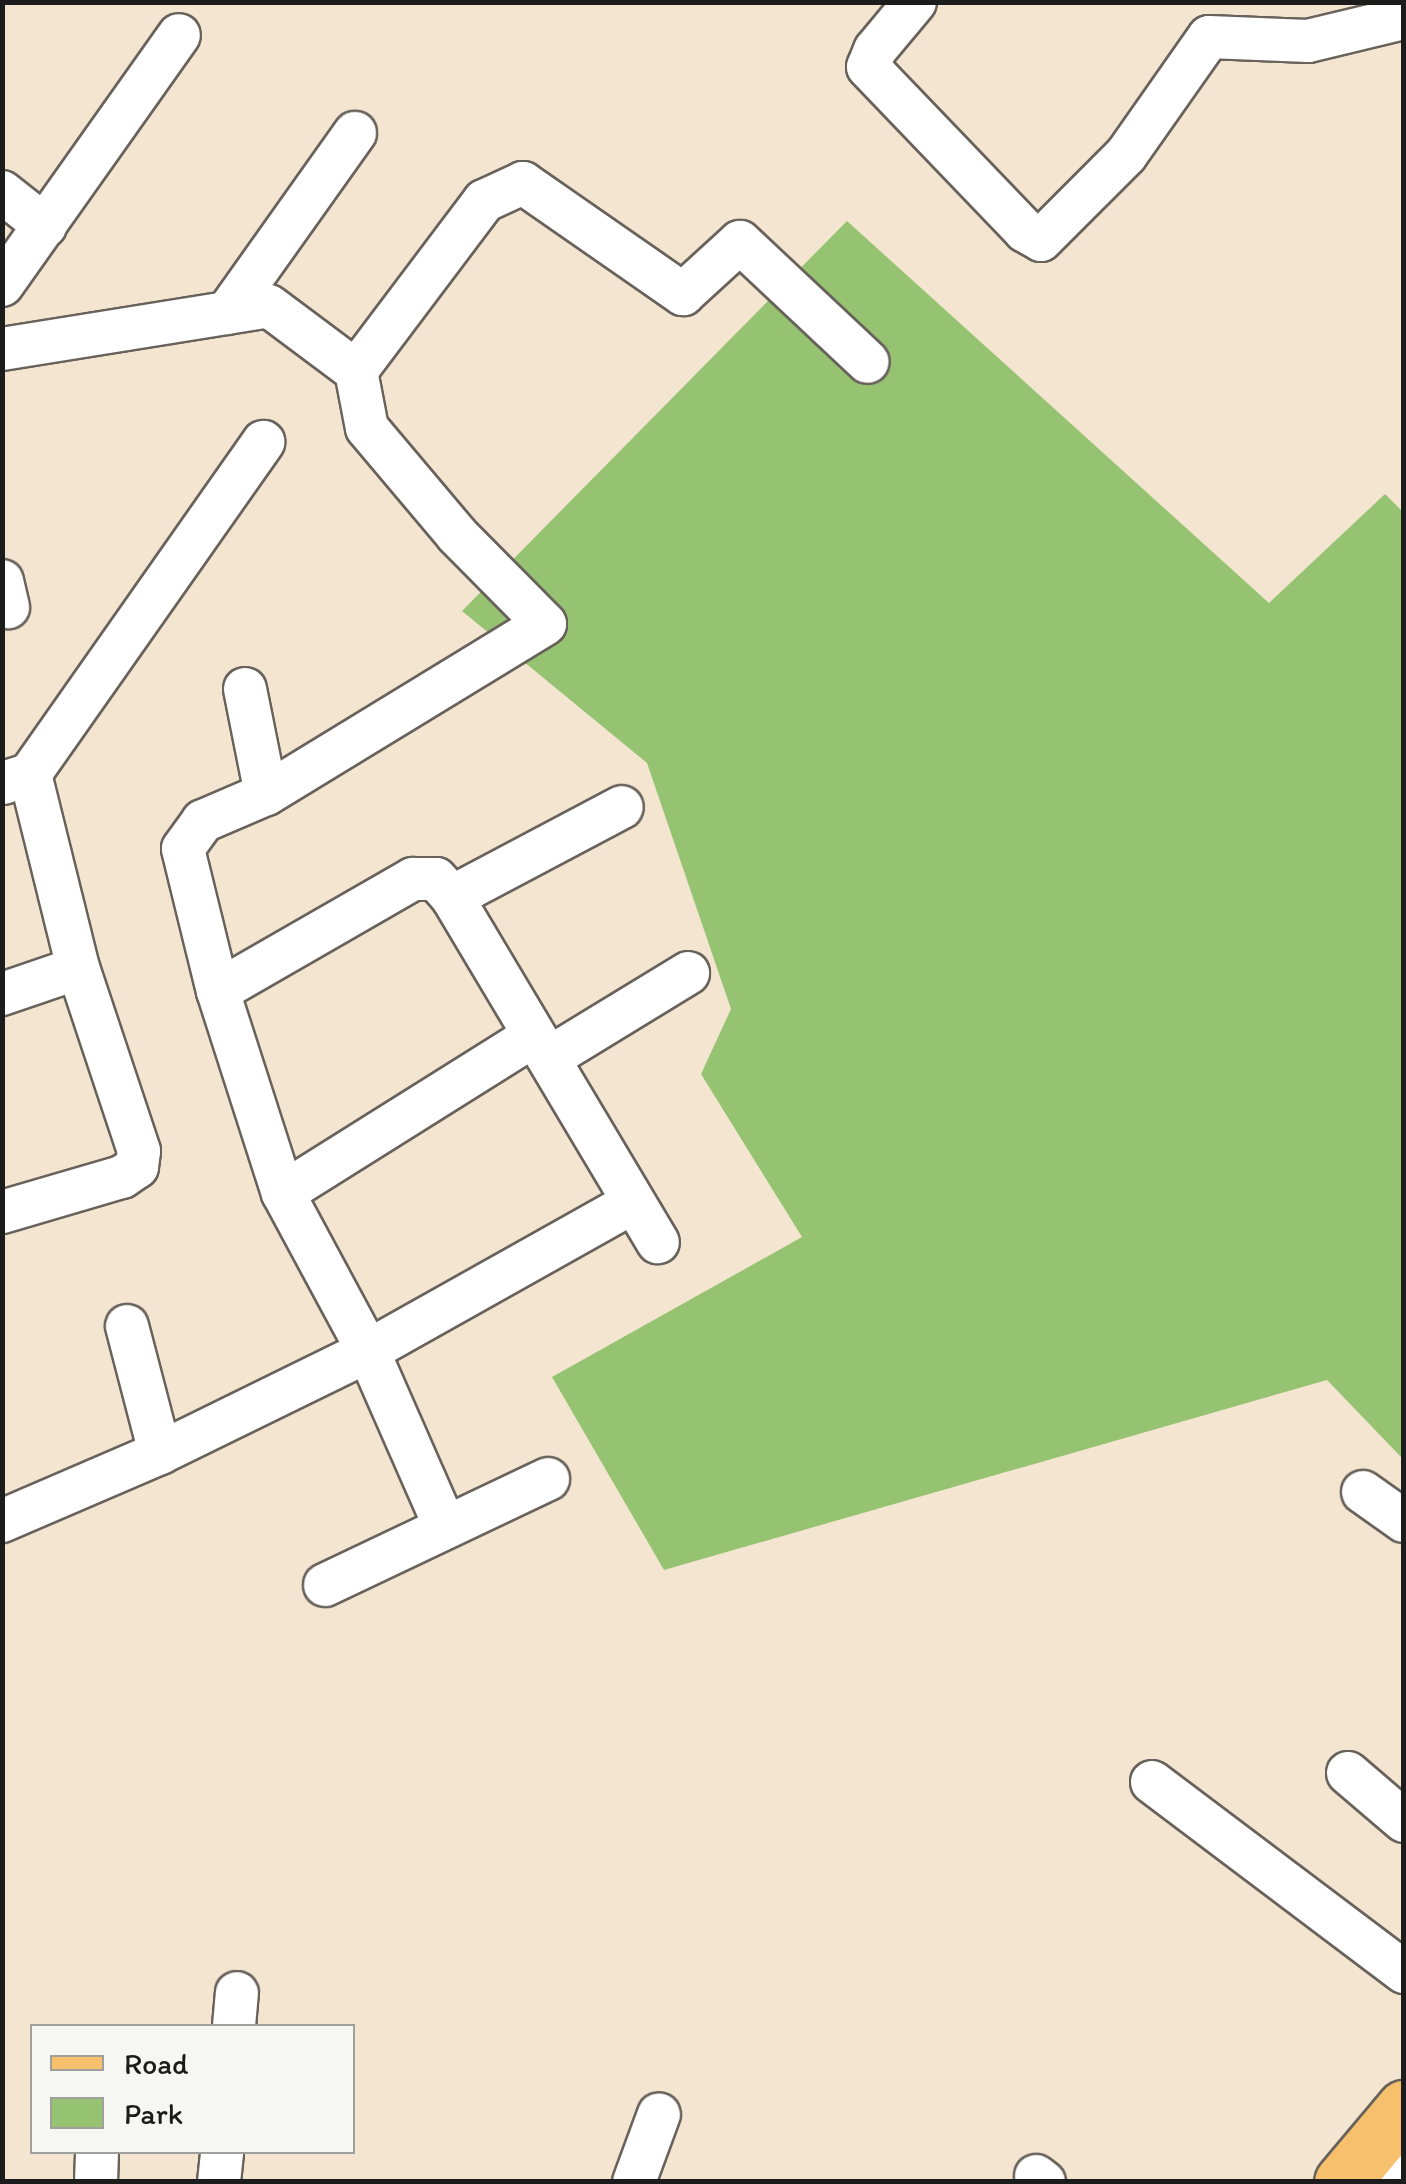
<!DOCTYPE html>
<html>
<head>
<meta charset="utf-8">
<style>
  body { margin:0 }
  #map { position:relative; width:1406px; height:2184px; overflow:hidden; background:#f4e5d1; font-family:Itim,sans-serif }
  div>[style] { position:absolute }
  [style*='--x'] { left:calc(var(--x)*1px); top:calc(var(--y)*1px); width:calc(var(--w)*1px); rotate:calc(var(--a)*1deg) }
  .green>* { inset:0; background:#96c371 }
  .roads { filter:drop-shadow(2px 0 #68625b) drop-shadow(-2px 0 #68625b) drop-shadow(0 2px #68625b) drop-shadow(0 -2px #68625b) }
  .minor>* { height:42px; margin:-21px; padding:0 21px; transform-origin:21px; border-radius:21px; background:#fff }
  .major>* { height:55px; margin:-27.5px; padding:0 27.5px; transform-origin:27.5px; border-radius:27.5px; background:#f7c06c }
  span { translate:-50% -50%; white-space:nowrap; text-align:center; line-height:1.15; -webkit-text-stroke:9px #f6f6f2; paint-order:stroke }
  .frame { position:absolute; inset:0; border:5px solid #1c1c1c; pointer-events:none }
  .legend { position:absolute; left:30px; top:2024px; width:325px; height:130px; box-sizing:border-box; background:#f6f6f2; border:2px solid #9f9f9c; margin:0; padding:12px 18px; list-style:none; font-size:30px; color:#1c1c1c }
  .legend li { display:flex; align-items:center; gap:20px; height:50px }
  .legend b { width:50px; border:2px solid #9f9f9c }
</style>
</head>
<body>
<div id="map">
  <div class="green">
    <i style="clip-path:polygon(847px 221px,1269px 603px,1385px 494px,1404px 513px,1403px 1459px,1327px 1380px,664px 1570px,552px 1377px,802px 1237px,701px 1074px,731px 1009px,647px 763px,462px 611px)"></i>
  </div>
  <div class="roads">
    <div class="minor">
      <i style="--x:915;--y:2;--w:62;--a:129.8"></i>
      <i style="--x:875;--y:50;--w:18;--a:112"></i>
      <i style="--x:868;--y:67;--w:227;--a:46.2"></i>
      <i style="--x:1025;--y:231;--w:18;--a:29"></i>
      <i style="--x:1041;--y:240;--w:120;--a:-45"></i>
      <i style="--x:1126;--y:155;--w:144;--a:-54.9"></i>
      <i style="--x:1209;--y:37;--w:99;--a:2.3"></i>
      <i style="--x:1308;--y:41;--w:99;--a:-13.5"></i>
      <i style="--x:2;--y:192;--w:55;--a:38.3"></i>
      <i style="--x:2;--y:285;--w:306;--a:-54.7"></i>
      <i style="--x:227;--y:313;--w:221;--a:-54.6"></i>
      <i style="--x:2;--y:349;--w:270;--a:-9.1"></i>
      <i style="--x:269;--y:306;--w:109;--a:36.8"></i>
      <i style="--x:356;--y:371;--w:58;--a:79.1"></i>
      <i style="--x:367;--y:428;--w:140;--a:49.9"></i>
      <i style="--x:457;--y:535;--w:125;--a:45.3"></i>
      <i style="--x:545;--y:624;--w:327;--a:148.6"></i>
      <i style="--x:266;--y:794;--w:69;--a:156.8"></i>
      <i style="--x:203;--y:821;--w:34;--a:126"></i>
      <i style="--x:183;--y:849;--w:146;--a:76.2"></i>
      <i style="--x:218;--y:991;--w:212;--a:72.2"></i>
      <i style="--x:283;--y:1193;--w:179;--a:61.7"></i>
      <i style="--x:368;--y:1351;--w:191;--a:66.3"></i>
      <i style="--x:356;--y:371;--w:213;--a:-53"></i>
      <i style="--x:484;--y:201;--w:43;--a:-24.8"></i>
      <i style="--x:523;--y:183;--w:195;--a:34.8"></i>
      <i style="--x:683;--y:294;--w:77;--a:-42.4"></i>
      <i style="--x:740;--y:242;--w:175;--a:43.2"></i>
      <i style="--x:2;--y:581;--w:27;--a:77"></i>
      <i style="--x:245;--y:689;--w:107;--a:78.7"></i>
      <i style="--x:3;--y:783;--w:28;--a:-18"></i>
      <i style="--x:30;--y:774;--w:406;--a:-54.9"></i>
      <i style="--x:452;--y:897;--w:192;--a:-27.9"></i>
      <i style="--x:218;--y:991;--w:225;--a:-29.9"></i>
      <i style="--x:413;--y:879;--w:23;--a:0"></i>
      <i style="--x:436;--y:879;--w:24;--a:48"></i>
      <i style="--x:452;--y:897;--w:402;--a:59.2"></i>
      <i style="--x:2;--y:994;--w:80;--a:-18.9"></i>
      <i style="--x:549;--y:1058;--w:163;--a:-31.4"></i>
      <i style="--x:283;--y:1193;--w:295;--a:-32.1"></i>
      <i style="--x:2;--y:1212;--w:125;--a:-16.3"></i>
      <i style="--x:122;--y:1177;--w:18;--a:-34"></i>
      <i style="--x:137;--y:1167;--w:16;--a:-83"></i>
      <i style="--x:139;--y:1151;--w:193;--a:-108.4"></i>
      <i style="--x:78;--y:968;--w:200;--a:-103.9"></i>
      <i style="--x:127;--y:1326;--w:131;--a:75.4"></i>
      <i style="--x:1363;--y:1492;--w:50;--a:35.3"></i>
      <i style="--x:2;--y:1521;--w:172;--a:-23.3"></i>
      <i style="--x:160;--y:1453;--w:232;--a:-26.1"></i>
      <i style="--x:368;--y:1351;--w:304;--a:-29.3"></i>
      <i style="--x:325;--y:1585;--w:247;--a:-25.4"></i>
      <i style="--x:1348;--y:1773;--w:74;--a:40.6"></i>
      <i style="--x:1152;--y:1782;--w:316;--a:37"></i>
      <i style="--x:234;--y:2026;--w:33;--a:-85"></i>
      <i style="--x:1365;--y:2156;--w:44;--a:35.8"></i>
      <i style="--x:1036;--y:2176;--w:10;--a:37"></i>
      <i style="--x:96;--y:2182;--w:30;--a:-88"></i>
      <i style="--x:219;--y:2182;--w:30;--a:-84"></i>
      <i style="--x:634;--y:2182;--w:72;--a:-69.8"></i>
    </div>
    <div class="major">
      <i style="--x:1342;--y:2182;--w:97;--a:-50"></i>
    </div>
  </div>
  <div class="frame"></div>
  <ul class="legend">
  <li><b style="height:12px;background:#f7c06c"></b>Road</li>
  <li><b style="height:28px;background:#96c371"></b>Park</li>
  </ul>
</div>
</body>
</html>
